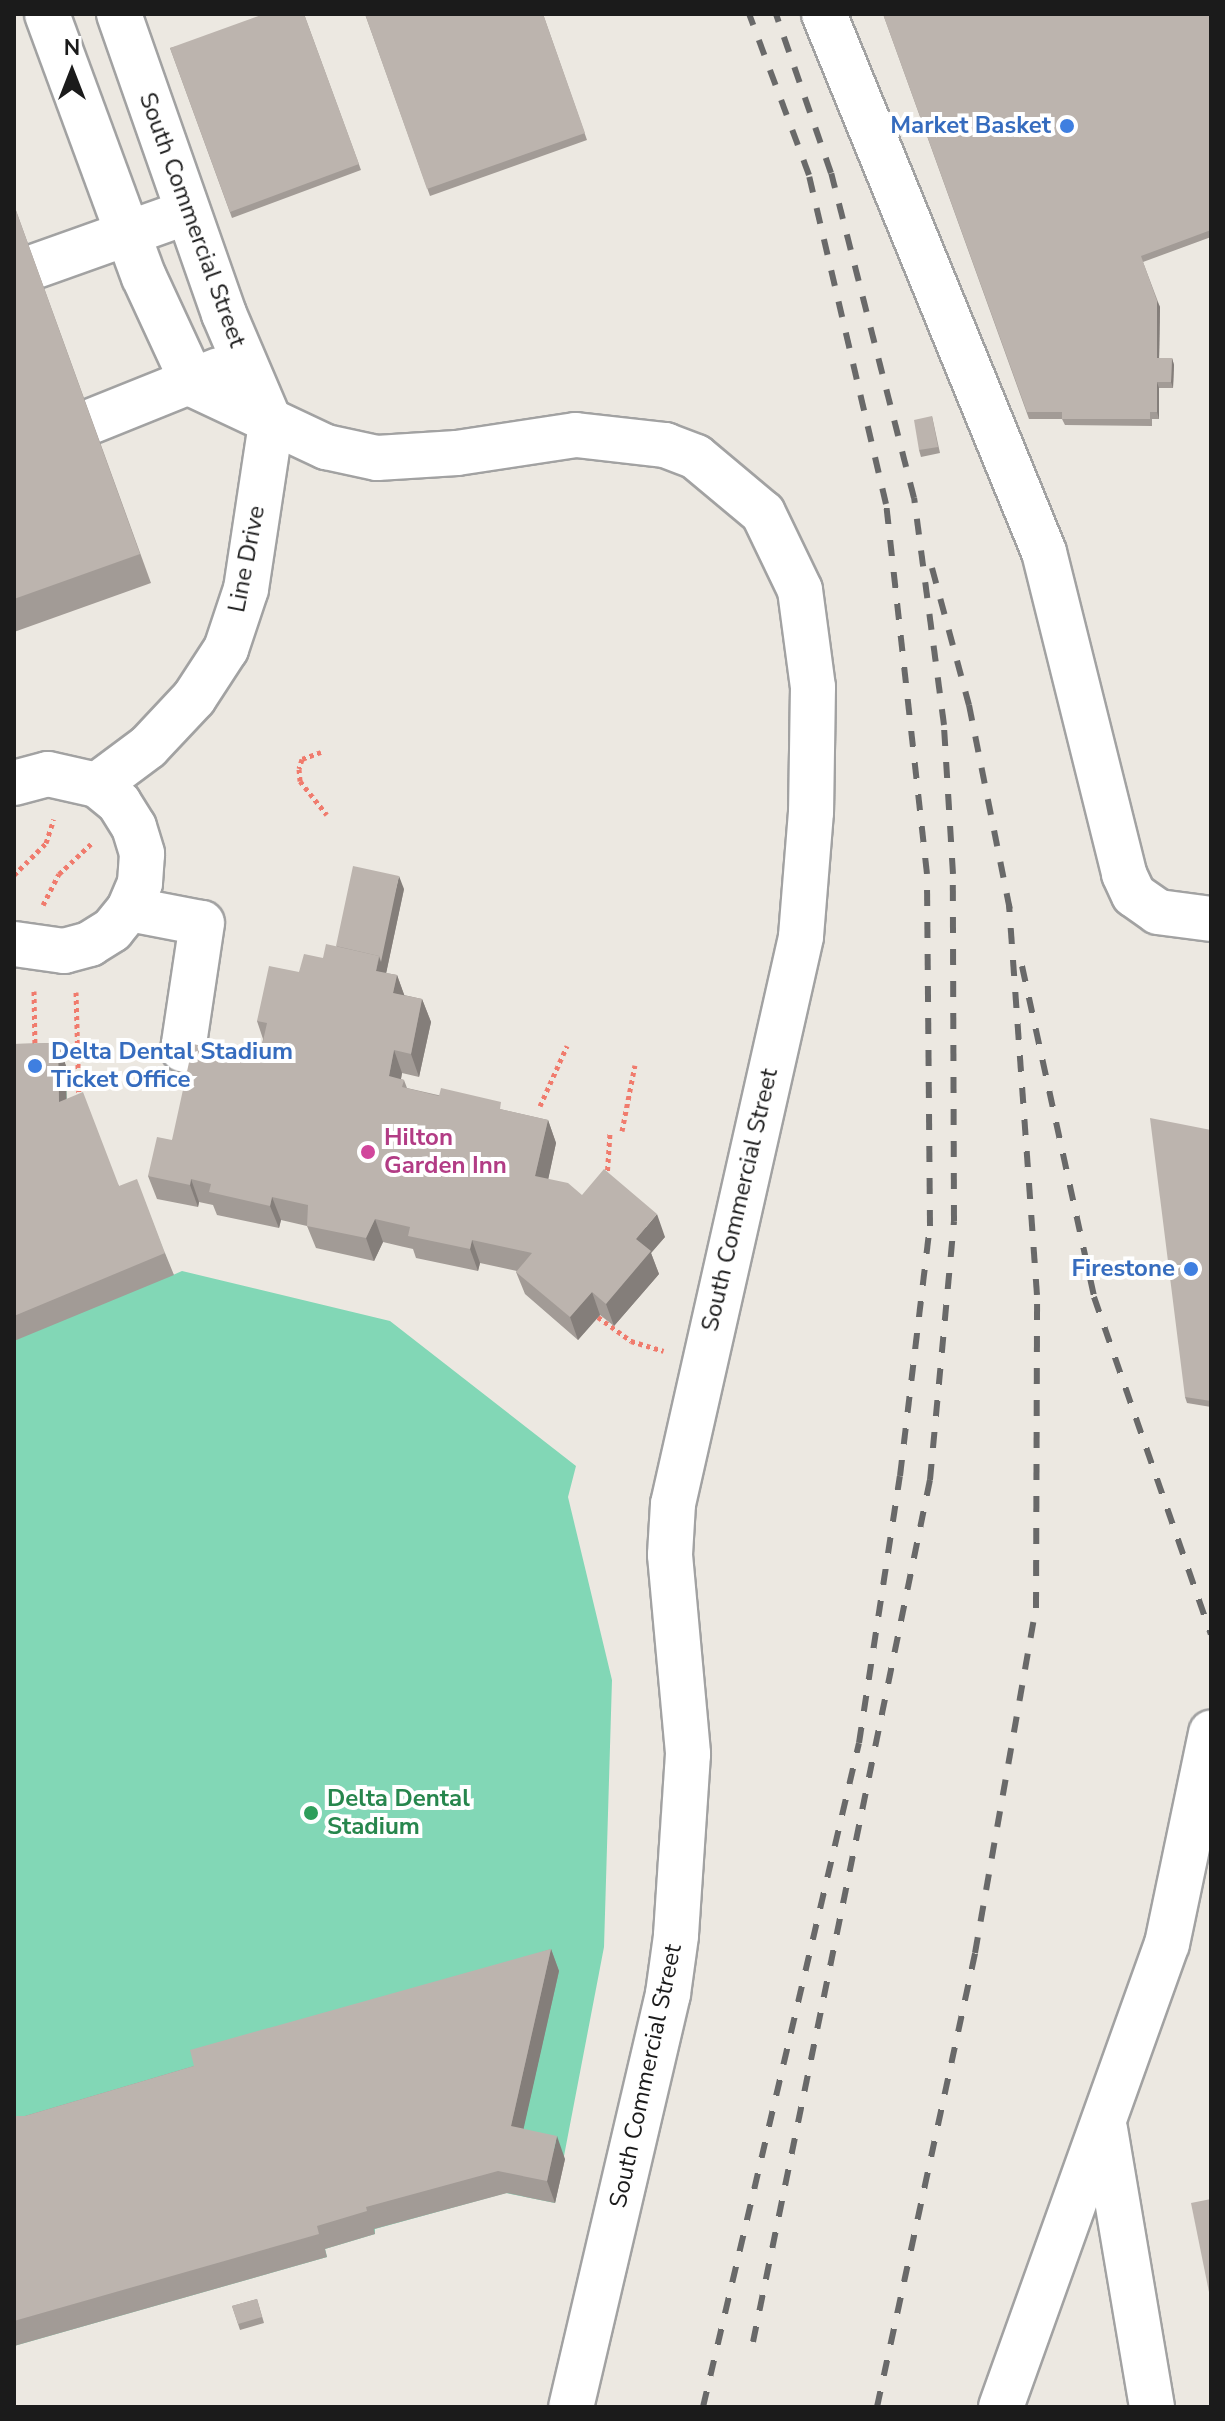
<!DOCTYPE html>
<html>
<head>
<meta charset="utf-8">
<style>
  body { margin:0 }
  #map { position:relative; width:1225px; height:2421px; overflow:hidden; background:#ece8e1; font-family:"Nunito Sans",sans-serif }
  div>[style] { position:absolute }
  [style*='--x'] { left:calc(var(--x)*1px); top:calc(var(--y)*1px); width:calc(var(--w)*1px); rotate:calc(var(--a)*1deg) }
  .pitch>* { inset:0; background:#82d7b6 }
  .path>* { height:5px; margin-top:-2.5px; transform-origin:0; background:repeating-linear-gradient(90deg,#f07b6d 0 4px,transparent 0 8px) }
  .roads { filter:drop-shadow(2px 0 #a2a2a2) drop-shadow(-2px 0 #a2a2a2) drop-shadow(0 2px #a2a2a2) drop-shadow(0 -2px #a2a2a2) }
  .minor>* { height:44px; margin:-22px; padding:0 22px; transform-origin:22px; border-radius:22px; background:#fff }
  .rail>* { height:6px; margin-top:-3px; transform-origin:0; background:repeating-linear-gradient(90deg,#696969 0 16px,transparent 0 32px) }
  .wall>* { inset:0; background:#a29b96 }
  .shaded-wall>* { inset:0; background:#847e7a }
  .building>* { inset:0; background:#bcb4ae }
  .dots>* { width:22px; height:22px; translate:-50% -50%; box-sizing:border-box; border:4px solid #fff; border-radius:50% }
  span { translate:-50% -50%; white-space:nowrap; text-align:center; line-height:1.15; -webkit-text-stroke:8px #fff; paint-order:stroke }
  .shop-label { font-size:24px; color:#366cbe; font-weight:700 }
  .right { translate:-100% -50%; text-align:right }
  .left { translate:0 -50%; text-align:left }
  .street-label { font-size:24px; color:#1b1b1b }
  .hotel-label { font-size:24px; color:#b23c85; font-weight:700 }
  .leisure-label { font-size:24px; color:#27864d; font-weight:700 }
  .frame { position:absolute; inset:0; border:16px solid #1b1b1b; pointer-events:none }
  .north { position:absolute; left:32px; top:32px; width:80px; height:80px; -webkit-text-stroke:6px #fff; paint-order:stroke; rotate:0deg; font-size:22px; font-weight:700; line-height:32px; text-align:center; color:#1b1b1b }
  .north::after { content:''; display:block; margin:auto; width:28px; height:36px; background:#1b1b1b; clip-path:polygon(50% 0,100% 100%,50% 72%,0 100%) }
</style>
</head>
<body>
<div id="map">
  <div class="pitch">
    <i style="clip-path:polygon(14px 1066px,66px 1066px,67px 1123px,127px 1208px,145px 1202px,173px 1275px,182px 1271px,390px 1321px,576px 1466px,568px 1497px,612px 1680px,604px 1947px,555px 2203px,506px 2193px,375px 2229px,375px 2234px,325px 2249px,327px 2257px,14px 2346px)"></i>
  </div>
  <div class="path">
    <i style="--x:321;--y:752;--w:20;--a:160"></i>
    <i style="--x:302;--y:759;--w:10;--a:107"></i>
    <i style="--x:299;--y:769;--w:12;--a:85"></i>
    <i style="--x:300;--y:781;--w:43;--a:51.5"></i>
    <i style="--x:14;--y:875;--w:45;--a:-45"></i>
    <i style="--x:46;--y:843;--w:25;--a:-72"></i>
    <i style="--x:43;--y:905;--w:35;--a:-63"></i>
    <i style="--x:59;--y:874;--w:47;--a:-43.3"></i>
    <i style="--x:34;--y:991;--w:58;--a:89"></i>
    <i style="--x:76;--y:992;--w:106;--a:88.4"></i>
    <i style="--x:540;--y:1106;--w:66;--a:-65.8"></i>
    <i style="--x:622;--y:1131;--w:67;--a:-78.9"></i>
    <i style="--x:607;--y:1178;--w:45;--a:-86.2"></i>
    <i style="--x:598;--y:1317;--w:41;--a:36"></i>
    <i style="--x:631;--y:1341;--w:34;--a:17"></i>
  </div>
  <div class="roads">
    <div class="minor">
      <i style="--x:47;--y:14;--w:280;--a:69.8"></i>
      <i style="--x:144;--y:277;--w:119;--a:65.2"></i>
      <i style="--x:194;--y:385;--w:146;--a:25.2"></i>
      <i style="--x:326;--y:447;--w:52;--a:12.2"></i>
      <i style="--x:377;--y:458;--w:80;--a:-3.6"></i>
      <i style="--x:457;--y:453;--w:120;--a:-8.6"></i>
      <i style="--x:576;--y:435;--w:90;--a:6.4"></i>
      <i style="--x:665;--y:445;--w:33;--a:21"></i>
      <i style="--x:696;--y:457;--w:87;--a:39.9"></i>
      <i style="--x:763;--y:513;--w:85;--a:64.3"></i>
      <i style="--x:800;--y:590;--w:98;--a:82.4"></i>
      <i style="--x:813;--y:687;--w:125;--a:90.9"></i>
      <i style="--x:811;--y:812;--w:125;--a:94.6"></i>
      <i style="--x:801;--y:937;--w:581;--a:102.72"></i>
      <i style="--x:673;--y:1504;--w:51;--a:93.4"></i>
      <i style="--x:670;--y:1555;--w:200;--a:84.8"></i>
      <i style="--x:688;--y:1754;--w:182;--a:93.8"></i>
      <i style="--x:676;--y:1936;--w:59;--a:97.9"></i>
      <i style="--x:668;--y:1994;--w:424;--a:103.2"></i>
      <i style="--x:119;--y:14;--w:318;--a:70.7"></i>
      <i style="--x:224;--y:314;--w:120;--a:66.9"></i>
      <i style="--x:824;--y:14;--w:581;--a:67.76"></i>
      <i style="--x:1044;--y:552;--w:332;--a:76"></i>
      <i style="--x:1124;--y:874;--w:23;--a:65"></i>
      <i style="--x:1134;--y:895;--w:29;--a:35"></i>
      <i style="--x:1158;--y:912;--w:53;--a:7.5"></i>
      <i style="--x:36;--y:266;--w:161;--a:-19.6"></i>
      <i style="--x:92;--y:421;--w:137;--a:-21.9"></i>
      <i style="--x:14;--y:783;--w:35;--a:-15"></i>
      <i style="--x:48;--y:774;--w:50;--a:12.7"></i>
      <i style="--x:97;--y:785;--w:28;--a:39"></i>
      <i style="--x:119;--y:803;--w:28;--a:58"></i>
      <i style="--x:134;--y:827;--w:28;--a:73"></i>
      <i style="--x:142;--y:854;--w:29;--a:94"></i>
      <i style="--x:140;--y:883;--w:28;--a:113"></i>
      <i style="--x:129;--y:909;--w:27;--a:129"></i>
      <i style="--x:112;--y:930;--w:26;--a:148"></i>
      <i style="--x:90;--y:944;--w:27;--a:165"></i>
      <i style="--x:64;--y:951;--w:50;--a:-172"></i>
      <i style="--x:97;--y:785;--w:64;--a:-36.7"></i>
      <i style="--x:148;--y:747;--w:67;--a:-46.8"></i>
      <i style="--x:194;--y:698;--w:59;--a:-56.9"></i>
      <i style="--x:226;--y:649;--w:63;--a:-71.6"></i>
      <i style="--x:246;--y:589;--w:167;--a:-81.4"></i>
      <i style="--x:129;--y:909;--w:74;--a:10.9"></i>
      <i style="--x:202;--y:923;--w:128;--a:98.5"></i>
      <i style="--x:1105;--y:2129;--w:282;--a:80.4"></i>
      <i style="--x:1001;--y:2407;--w:492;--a:-70.3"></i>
      <i style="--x:1167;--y:1944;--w:216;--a:-78.2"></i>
    </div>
  </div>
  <div class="rail">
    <i style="--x:932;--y:568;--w:142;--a:74.9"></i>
    <i style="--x:969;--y:705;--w:214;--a:78.7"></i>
    <i style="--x:1022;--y:966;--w:339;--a:77.7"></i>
    <i style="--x:1094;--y:1297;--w:357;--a:70.9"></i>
    <i style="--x:753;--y:2342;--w:880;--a:-78.4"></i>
    <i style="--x:930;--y:1480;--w:260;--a:-84.7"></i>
    <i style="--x:954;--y:1221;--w:347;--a:-90.2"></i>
    <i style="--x:953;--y:874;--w:149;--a:-93.5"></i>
    <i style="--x:944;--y:725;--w:229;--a:-97.5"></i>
    <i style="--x:914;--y:498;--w:335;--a:-104.3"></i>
    <i style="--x:831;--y:173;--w:168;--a:-109.1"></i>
    <i style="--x:703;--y:2407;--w:682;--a:-76.78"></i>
    <i style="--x:859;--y:1743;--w:270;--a:-81.3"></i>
    <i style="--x:900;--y:1476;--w:252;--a:-83.2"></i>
    <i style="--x:930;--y:1226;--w:352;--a:-90.5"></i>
    <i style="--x:927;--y:874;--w:372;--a:-96.3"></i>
    <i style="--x:886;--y:504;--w:338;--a:-103.2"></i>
    <i style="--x:809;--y:175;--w:172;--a:-110.4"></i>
    <i style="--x:877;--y:2407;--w:464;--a:-77.8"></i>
    <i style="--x:975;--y:1953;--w:350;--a:-80"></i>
    <i style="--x:1036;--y:1608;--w:313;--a:-89.8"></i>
    <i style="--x:1037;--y:1295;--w:392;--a:-94.1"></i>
  </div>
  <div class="wall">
    <i style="clip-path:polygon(304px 14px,361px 170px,232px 218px,170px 48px)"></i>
    <i style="clip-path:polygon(365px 14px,543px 14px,587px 140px,430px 196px)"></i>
    <i style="clip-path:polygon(883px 14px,1211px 14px,1211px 237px,1143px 262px,1160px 307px,1159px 358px,1172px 358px,1174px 365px,1173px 388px,1159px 388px,1159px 419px,1152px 419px,1152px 426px,1065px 425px,1062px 419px,1029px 419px)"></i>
    <i style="clip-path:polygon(14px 205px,151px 583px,14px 632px)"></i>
    <i style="clip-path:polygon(932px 416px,940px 453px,921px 457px,919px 450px)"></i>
    <i style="clip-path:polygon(404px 889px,386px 973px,397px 975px,404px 995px,422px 999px,431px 1022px,419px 1077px,402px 1073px,401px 1079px,404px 1080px,407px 1088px,548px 1120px,556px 1143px,548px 1179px,665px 1237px,651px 1253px,659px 1274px,614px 1326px,600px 1315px,578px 1340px,525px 1294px,516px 1272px,517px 1271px,480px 1263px,478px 1271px,416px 1258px,413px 1249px,383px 1242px,374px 1261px,316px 1248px,307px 1226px,281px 1220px,279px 1228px,217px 1215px,213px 1205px,199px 1202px,198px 1207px,157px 1199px,148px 1176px,172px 1140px,240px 1054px,261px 1050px,263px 1039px,257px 1021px,299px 972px,323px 958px)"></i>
    <i style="clip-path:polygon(58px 1043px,66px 1066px,66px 1099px,119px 1186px,165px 1253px,174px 1275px,14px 1341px,14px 1044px)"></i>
    <i style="clip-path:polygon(1211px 1130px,1211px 1407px,1187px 1403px,1185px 1397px)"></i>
    <i style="clip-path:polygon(551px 1949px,559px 1971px,523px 2129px,565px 2159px,555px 2203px,507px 2193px,374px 2229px,375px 2234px,325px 2249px,327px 2257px,14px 2346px,14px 2116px,25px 2116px,194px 2066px)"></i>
    <i style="clip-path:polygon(257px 2299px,264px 2323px,240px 2330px,232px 2306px)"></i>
  </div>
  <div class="shaded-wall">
    <i style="clip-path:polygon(1157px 301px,1160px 307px,1159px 365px,1157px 358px)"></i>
    <i style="clip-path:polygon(1172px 358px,1174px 365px,1173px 388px,1171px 382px)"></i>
    <i style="clip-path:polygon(1157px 382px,1159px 388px,1159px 419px,1157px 412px)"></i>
    <i style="clip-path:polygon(399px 876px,404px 889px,386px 974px,376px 971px)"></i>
    <i style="clip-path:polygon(397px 975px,405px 997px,393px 993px)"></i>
    <i style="clip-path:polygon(422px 999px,431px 1022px,419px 1077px,411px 1054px)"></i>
    <i style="clip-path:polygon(58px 1043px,66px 1066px,67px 1124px,59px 1102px)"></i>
    <i style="clip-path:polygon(394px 1050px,402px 1073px,397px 1099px,389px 1076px)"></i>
    <i style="clip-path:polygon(548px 1120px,556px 1143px,544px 1199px,535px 1176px)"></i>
    <i style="clip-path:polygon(191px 1179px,199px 1202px,198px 1207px,190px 1185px)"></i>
    <i style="clip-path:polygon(272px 1197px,281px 1220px,279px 1228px,270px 1206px)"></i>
    <i style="clip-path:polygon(657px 1214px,665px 1237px,651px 1253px,659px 1274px,614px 1326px,606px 1304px,636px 1239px)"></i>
    <i style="clip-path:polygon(375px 1219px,383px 1242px,374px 1261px,366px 1238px)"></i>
    <i style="clip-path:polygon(472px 1240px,480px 1263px,478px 1271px,470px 1249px)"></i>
    <i style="clip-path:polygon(592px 1292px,600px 1315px,578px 1340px,570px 1317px)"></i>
    <i style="clip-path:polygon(551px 1949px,559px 1971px,519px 2149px,511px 2126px)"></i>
    <i style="clip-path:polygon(557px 2136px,565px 2159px,555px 2203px,547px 2181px)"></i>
  </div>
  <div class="building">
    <i style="clip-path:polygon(264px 14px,304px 14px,359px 164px,230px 212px,170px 48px)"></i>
    <i style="clip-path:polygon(365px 14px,543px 14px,585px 133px,427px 189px)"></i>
    <i style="clip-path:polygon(883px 14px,1211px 14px,1211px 230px,1141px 256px,1157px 301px,1157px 358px,1172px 358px,1171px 382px,1157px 382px,1157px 412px,1150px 412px,1150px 419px,1062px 419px,1062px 412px,1027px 412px)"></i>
    <i style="clip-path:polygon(14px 205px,140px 554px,14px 599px)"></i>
    <i style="clip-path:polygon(932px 416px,938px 447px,919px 450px,914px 420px)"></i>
    <i style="clip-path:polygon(353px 866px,399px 876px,381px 962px,379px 956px,336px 946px)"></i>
    <i style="clip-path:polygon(326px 944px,379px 956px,376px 971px,397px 975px,393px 993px,422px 999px,411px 1054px,394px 1050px,389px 1076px,404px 1080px,402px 1087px,439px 1096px,441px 1088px,501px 1102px,500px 1109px,548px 1120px,535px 1176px,568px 1183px,582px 1195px,604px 1169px,657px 1214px,636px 1239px,651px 1251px,606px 1304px,592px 1292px,570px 1317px,516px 1272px,532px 1253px,472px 1240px,470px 1249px,408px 1236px,410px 1227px,375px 1219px,366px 1238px,307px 1226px,308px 1205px,272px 1197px,270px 1206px,209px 1192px,211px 1184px,191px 1179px,190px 1185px,148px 1176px,157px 1137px,172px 1140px,193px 1044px,240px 1054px,242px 1045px,261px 1050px,267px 1023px,257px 1021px,269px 966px,299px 972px,304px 954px,323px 958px)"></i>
    <i style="clip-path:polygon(58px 1043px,59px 1102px,83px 1092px,119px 1186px,137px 1179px,165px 1253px,14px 1316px,14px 1044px)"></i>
    <i style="clip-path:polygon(1150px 1118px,1211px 1130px,1211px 1401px,1185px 1397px)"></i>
    <i style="clip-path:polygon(551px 1949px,511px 2126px,557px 2136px,547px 2181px,498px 2171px,366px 2207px,367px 2211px,317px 2226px,319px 2234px,14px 2321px,14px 2116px,25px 2116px,194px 2066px,190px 2050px)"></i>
    <i style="clip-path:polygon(1211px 2199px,1211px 2302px,1191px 2203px)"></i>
    <i style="clip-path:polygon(257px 2299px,262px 2317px,238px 2324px,232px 2306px)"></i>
  </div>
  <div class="dots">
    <i style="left:1067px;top:126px;background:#3f7fe0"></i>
    <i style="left:35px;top:1066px;background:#3f7fe0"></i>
    <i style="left:368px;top:1152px;background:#d1479c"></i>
    <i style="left:1191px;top:1269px;background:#3f7fe0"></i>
    <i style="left:311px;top:1813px;background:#2e9e5b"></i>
  </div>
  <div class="shop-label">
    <span class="right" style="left:1051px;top:126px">Market Basket</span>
    <span class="left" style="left:51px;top:1066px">Delta Dental Stadium<br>Ticket Office</span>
    <span class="right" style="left:1175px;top:1269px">Firestone</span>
  </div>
  <div class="street-label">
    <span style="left:192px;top:220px;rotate:70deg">South Commercial Street</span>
    <span style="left:247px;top:559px;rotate:-79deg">Line Drive</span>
    <span style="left:740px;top:1200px;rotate:-77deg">South Commercial Street</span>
    <span style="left:646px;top:2076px;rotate:-78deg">South Commercial Street</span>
  </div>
  <div class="hotel-label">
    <span class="left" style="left:384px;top:1152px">Hilton<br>Garden Inn</span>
  </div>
  <div class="leisure-label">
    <span class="left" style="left:327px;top:1813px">Delta Dental<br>Stadium</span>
  </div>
  <div class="frame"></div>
  <div class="north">N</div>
</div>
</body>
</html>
